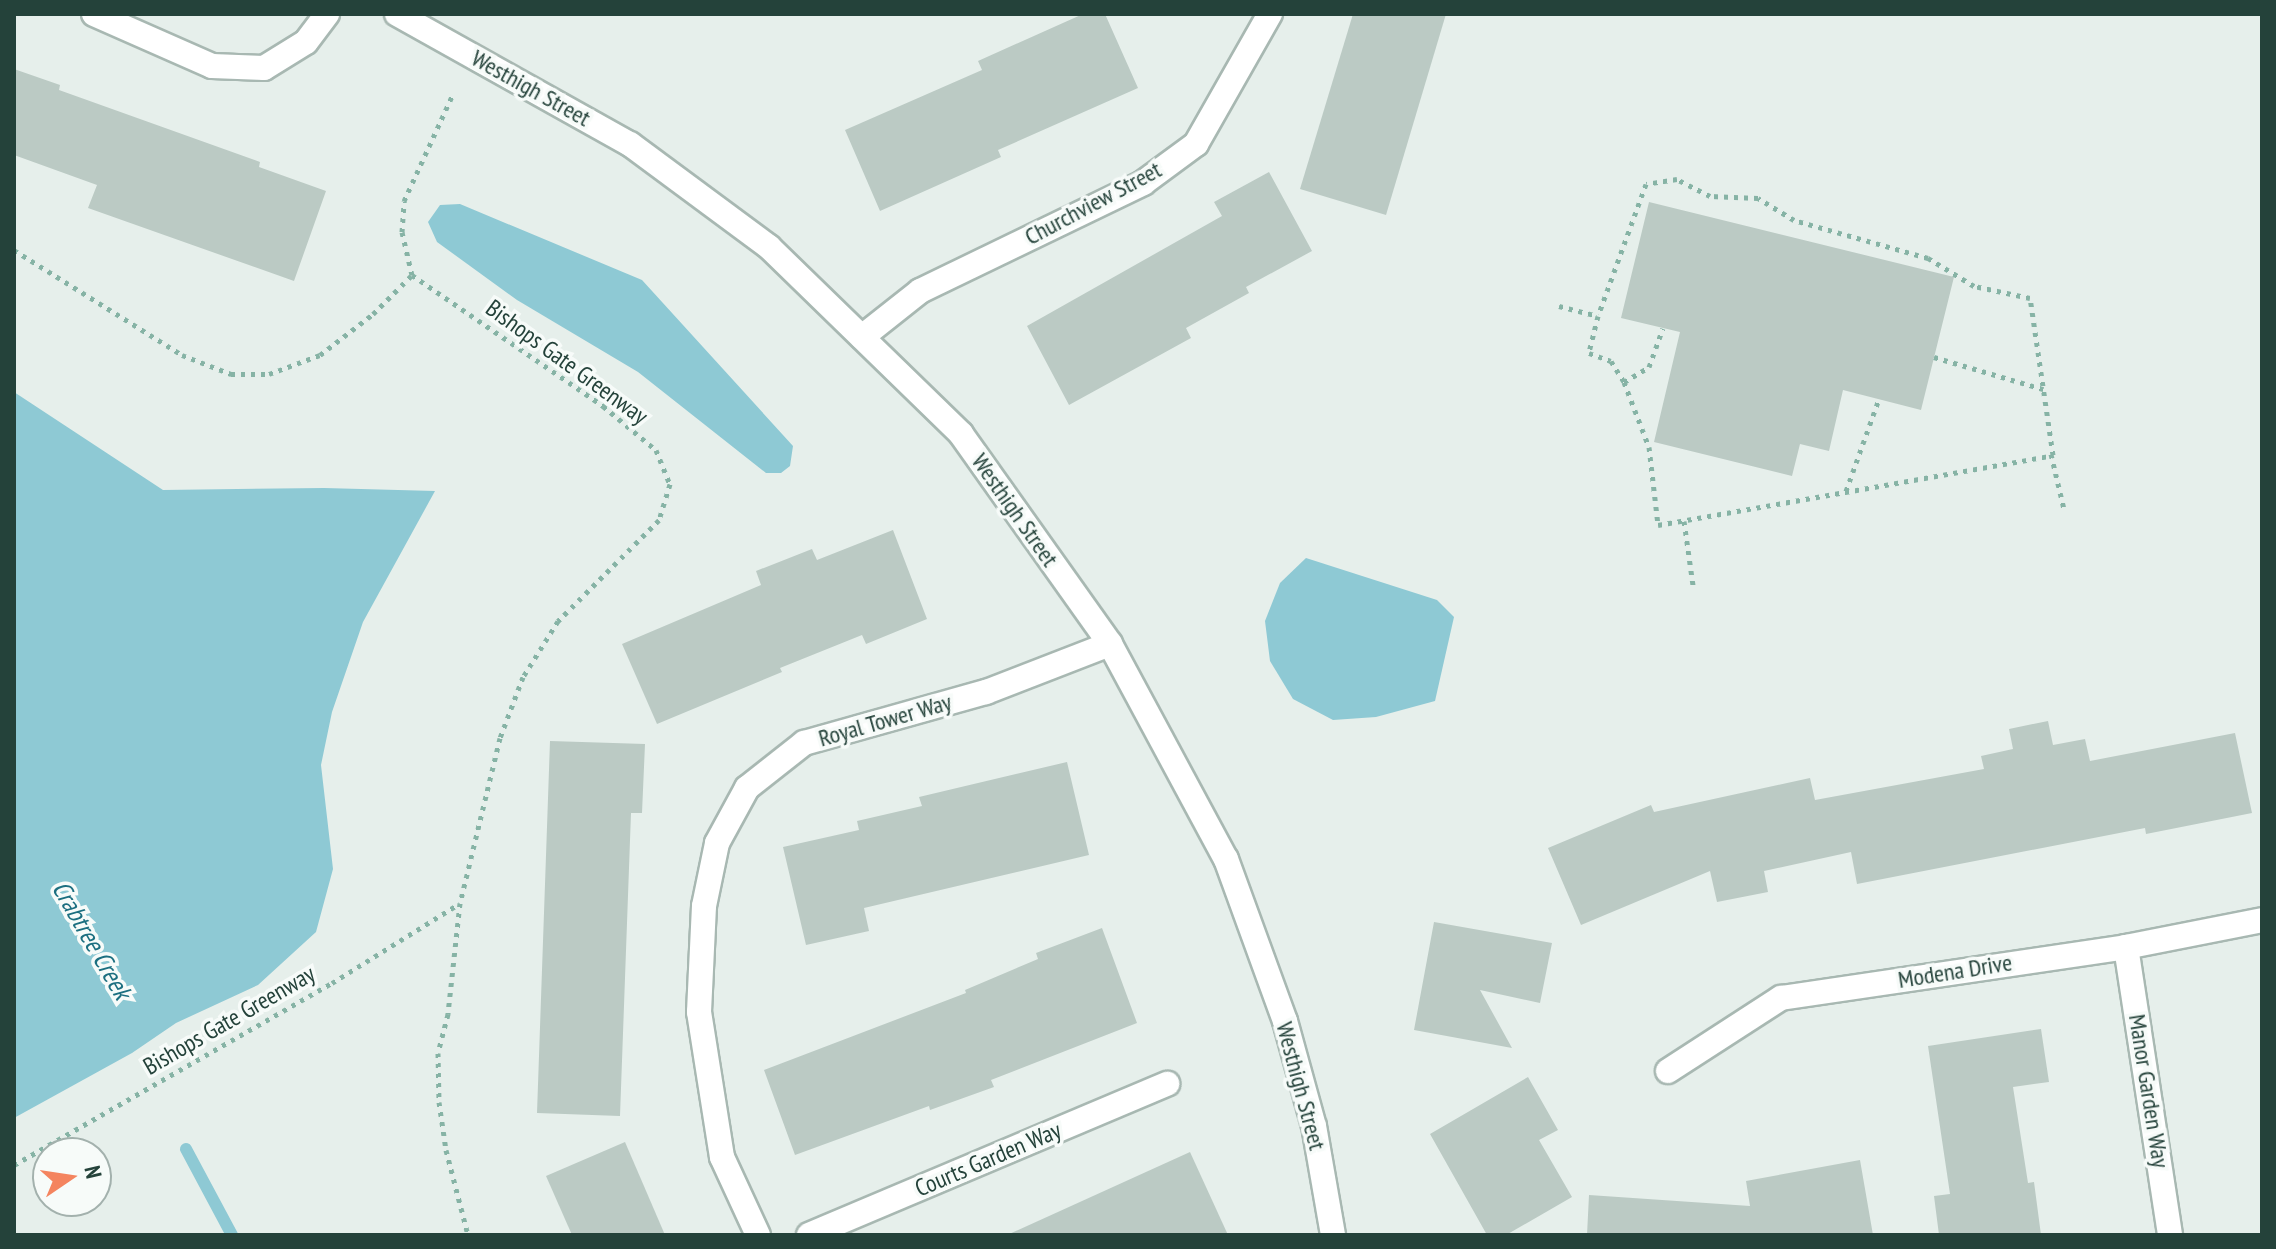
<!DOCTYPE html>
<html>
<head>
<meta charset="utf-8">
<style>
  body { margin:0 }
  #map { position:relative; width:2276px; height:1249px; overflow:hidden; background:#e6efeb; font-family:"PT Sans Narrow",sans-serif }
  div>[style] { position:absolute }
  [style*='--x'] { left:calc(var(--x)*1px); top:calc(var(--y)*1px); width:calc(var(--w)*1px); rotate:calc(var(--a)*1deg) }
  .water>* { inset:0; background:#8ec9d4 }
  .stream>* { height:12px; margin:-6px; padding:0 6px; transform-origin:6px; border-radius:6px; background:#8ec9d4 }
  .building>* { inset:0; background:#bbcac4 }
  .path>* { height:5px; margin-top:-2.5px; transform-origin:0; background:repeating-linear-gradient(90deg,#86b3a5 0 4px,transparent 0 10px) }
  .roads { filter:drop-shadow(2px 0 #a8b8b2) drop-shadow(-2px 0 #a8b8b2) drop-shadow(0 2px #a8b8b2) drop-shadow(0 -2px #a8b8b2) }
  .minor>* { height:24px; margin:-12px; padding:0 12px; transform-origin:12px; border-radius:12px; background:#fff }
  span { translate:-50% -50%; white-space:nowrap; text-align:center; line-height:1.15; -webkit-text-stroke:7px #f7fbf9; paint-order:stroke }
  .street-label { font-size:24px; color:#24423a }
  .water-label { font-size:26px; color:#1c6f80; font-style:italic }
  .frame { position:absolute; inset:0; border:16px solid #24423a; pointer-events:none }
  .north { position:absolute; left:32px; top:1137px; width:80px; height:80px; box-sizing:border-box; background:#f7fbf9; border:2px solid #a3b1ad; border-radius:50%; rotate:77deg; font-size:22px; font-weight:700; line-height:32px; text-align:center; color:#24423a }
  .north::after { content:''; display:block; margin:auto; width:28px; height:36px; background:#f4845f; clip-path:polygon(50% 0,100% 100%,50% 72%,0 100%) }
</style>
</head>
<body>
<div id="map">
  <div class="water">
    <i style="clip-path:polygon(460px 204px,642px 280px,793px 446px,790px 466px,781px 473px,766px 473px,638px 372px,517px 300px,437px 242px,428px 222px,440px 205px)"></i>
    <i style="clip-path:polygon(14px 392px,163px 490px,324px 488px,435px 491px,363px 622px,332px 712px,321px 765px,333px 869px,316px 932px,258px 985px,176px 1023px,132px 1053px,14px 1118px)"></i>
    <i style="clip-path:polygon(1306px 558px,1437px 600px,1454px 617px,1435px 701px,1376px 717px,1333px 720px,1293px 699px,1270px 661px,1265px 621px,1280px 583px)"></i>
  </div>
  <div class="stream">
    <i style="--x:186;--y:1149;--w:98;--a:61.9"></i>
  </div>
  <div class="building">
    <i style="clip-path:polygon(1083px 14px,1105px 14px,1138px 88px,998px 150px,1001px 157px,880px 211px,845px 130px,982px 70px,978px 61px)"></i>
    <i style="clip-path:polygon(1353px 14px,1446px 14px,1386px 215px,1300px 189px)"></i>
    <i style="clip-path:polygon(14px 69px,60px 85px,59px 90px,260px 162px,259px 167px,326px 191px,294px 281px,88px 208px,97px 185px,14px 155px)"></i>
    <i style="clip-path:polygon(1269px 172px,1312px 251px,1246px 287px,1249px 293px,1186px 328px,1191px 338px,1069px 405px,1027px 326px,1222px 216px,1214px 202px)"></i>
    <i style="clip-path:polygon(1649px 202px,1954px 277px,1921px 410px,1843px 390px,1829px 451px,1800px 444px,1792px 476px,1654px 442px,1680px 332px,1621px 318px)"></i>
    <i style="clip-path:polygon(893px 530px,927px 619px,866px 644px,862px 635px,780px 668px,782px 672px,657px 724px,622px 644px,761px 585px,756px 571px,812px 549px,817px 560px)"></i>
    <i style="clip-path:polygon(2048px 721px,2053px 745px,2085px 739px,2090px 761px,2235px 733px,2252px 813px,2146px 834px,2145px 828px,1857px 884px,1851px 852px,1764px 871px,1768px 892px,1717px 902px,1710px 871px,1581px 925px,1548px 848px,1651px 805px,1654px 812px,1810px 778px,1815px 800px,1984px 769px,1981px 756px,2013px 749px,2009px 729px)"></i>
    <i style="clip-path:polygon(550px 741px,645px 744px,642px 813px,631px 813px,620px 1116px,537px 1113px)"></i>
    <i style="clip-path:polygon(1067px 762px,1089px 855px,864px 908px,869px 931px,806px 945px,783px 847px,859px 830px,857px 821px,922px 806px,919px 797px)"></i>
    <i style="clip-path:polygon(1434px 922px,1552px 943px,1540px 1003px,1480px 990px,1512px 1048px,1414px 1030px)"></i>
    <i style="clip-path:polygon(1102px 928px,1137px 1023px,991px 1080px,994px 1087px,930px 1110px,929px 1106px,795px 1155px,764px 1070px,966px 993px,965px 990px,1038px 959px,1036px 953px)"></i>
    <i style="clip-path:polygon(2041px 1029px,2049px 1082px,2013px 1087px,2028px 1183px,2034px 1182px,2041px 1235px,1939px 1235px,1934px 1196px,1950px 1194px,1928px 1046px)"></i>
    <i style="clip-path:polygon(1528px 1077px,1558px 1130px,1539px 1140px,1572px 1197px,1506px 1235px,1487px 1235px,1430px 1134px)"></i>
    <i style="clip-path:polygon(625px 1142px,665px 1235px,572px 1235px,546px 1176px)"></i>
    <i style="clip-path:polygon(1190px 1152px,1228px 1235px,1007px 1235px)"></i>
    <i style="clip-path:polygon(1860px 1160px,1873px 1235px,1587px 1235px,1589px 1195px,1750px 1206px,1746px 1181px)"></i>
  </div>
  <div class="path">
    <i style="--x:14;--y:250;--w:198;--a:32"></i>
    <i style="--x:182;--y:355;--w:53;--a:21.2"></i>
    <i style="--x:231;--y:374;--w:38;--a:0"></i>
    <i style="--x:269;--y:374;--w:54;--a:-20.4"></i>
    <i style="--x:320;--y:355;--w:67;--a:-37.7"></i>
    <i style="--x:373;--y:314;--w:55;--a:-45"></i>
    <i style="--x:412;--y:275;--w:232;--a:34.4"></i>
    <i style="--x:603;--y:406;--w:69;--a:39.7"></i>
    <i style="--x:656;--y:450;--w:37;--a:68"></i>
    <i style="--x:670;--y:484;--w:38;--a:107"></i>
    <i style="--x:659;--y:520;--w:143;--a:135"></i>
    <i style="--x:558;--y:621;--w:66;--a:122"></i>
    <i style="--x:523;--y:677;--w:65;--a:110.7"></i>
    <i style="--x:500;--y:738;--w:170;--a:103.6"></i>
    <i style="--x:460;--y:903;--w:112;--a:96.2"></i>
    <i style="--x:448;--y:1014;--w:40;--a:104.4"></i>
    <i style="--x:438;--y:1053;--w:49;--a:88.8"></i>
    <i style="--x:439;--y:1102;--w:49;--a:81.7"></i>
    <i style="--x:446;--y:1150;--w:88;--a:75.5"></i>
    <i style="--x:412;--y:275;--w:44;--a:-103.1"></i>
    <i style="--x:402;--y:232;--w:31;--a:-86"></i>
    <i style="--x:404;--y:201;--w:118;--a:-65.4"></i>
    <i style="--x:1559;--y:306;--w:40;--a:14.4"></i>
    <i style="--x:1598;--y:316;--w:38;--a:104"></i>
    <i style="--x:1589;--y:353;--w:23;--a:20"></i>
    <i style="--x:1611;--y:361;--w:25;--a:58"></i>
    <i style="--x:1624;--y:382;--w:70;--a:69"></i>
    <i style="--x:1649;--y:447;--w:79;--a:83.4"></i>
    <i style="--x:1658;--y:525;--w:401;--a:-10"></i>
    <i style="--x:2053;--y:455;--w:159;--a:-98.3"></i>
    <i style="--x:2030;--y:298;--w:57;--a:-167.9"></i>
    <i style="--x:1974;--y:286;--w:54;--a:-148.7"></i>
    <i style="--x:1928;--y:258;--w:139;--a:-164.2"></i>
    <i style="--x:1794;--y:220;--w:42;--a:-148.6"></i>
    <i style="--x:1758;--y:198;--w:48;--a:-177.6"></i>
    <i style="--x:1710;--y:196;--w:37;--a:-153"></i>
    <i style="--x:1677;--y:179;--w:31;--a:171"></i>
    <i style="--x:1646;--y:184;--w:140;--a:110"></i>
    <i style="--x:1934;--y:357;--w:114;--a:16.4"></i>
    <i style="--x:1624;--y:382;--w:29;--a:-31"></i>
    <i style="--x:1649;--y:367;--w:41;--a:-70.3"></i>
    <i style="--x:2051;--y:454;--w:57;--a:76.7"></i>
    <i style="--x:1846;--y:491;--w:98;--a:-70.3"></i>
    <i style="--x:1684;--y:521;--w:65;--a:82"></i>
    <i style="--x:14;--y:1165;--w:366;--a:-29.8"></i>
    <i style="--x:332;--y:983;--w:150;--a:-31.9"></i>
  </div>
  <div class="roads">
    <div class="minor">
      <i style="--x:94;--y:14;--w:129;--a:23.8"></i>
      <i style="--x:212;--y:66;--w:52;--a:2.2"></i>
      <i style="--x:264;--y:68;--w:49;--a:-31.8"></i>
      <i style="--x:306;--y:42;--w:35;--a:-53"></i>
      <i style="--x:397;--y:14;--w:267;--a:29.2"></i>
      <i style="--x:630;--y:144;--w:173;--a:36.5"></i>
      <i style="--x:769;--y:247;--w:268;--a:44.2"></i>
      <i style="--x:961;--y:434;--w:257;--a:54.6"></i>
      <i style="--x:1110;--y:644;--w:244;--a:61.7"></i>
      <i style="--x:1226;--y:859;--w:172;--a:70"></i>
      <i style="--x:1285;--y:1021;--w:109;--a:74.6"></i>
      <i style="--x:1314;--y:1126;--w:111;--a:80.1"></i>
      <i style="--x:862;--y:337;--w:74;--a:-38.4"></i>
      <i style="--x:920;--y:291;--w:248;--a:-25.8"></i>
      <i style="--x:1143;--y:183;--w:66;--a:-36.3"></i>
      <i style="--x:1196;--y:144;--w:150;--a:-60.4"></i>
      <i style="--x:2126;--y:947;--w:291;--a:81.3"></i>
      <i style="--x:1668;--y:1071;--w:135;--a:-32.9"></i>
      <i style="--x:1781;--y:998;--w:349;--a:-8.4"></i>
      <i style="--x:2126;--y:947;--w:139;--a:-11.2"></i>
      <i style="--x:758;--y:1235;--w:86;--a:-114.8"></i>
      <i style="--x:722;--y:1157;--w:147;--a:-99"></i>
      <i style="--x:699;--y:1012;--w:106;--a:-87.3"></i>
      <i style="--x:704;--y:906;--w:64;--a:-78.3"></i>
      <i style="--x:717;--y:843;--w:63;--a:-61.4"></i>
      <i style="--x:747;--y:788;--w:73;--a:-38.3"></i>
      <i style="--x:804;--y:743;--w:189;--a:-15.7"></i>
      <i style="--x:986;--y:692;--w:133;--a:-21.2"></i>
      <i style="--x:809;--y:1235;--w:389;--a:-22.9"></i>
    </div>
  </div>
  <div class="street-label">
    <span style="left:531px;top:88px;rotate:29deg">Westhigh Street</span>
    <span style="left:1093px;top:203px;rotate:-28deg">Churchview Street</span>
    <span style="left:567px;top:362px;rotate:36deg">Bishops Gate Greenway</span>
    <span style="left:1015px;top:510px;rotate:55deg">Westhigh Street</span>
    <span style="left:885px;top:720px;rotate:-16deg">Royal Tower Way</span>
    <span style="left:1955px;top:971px;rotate:-9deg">Modena Drive</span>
    <span style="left:229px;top:1020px;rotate:-30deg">Bishops Gate Greenway</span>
    <span style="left:1301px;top:1086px;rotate:75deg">Westhigh Street</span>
    <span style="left:2149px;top:1091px;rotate:81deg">Manor Garden Way</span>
    <span style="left:988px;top:1159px;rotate:-23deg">Courts Garden Way</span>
  </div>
  <div class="water-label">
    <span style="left:92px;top:940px;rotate:60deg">Crabtree Creek</span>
  </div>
  <div class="frame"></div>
  <div class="north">N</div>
</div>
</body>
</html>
